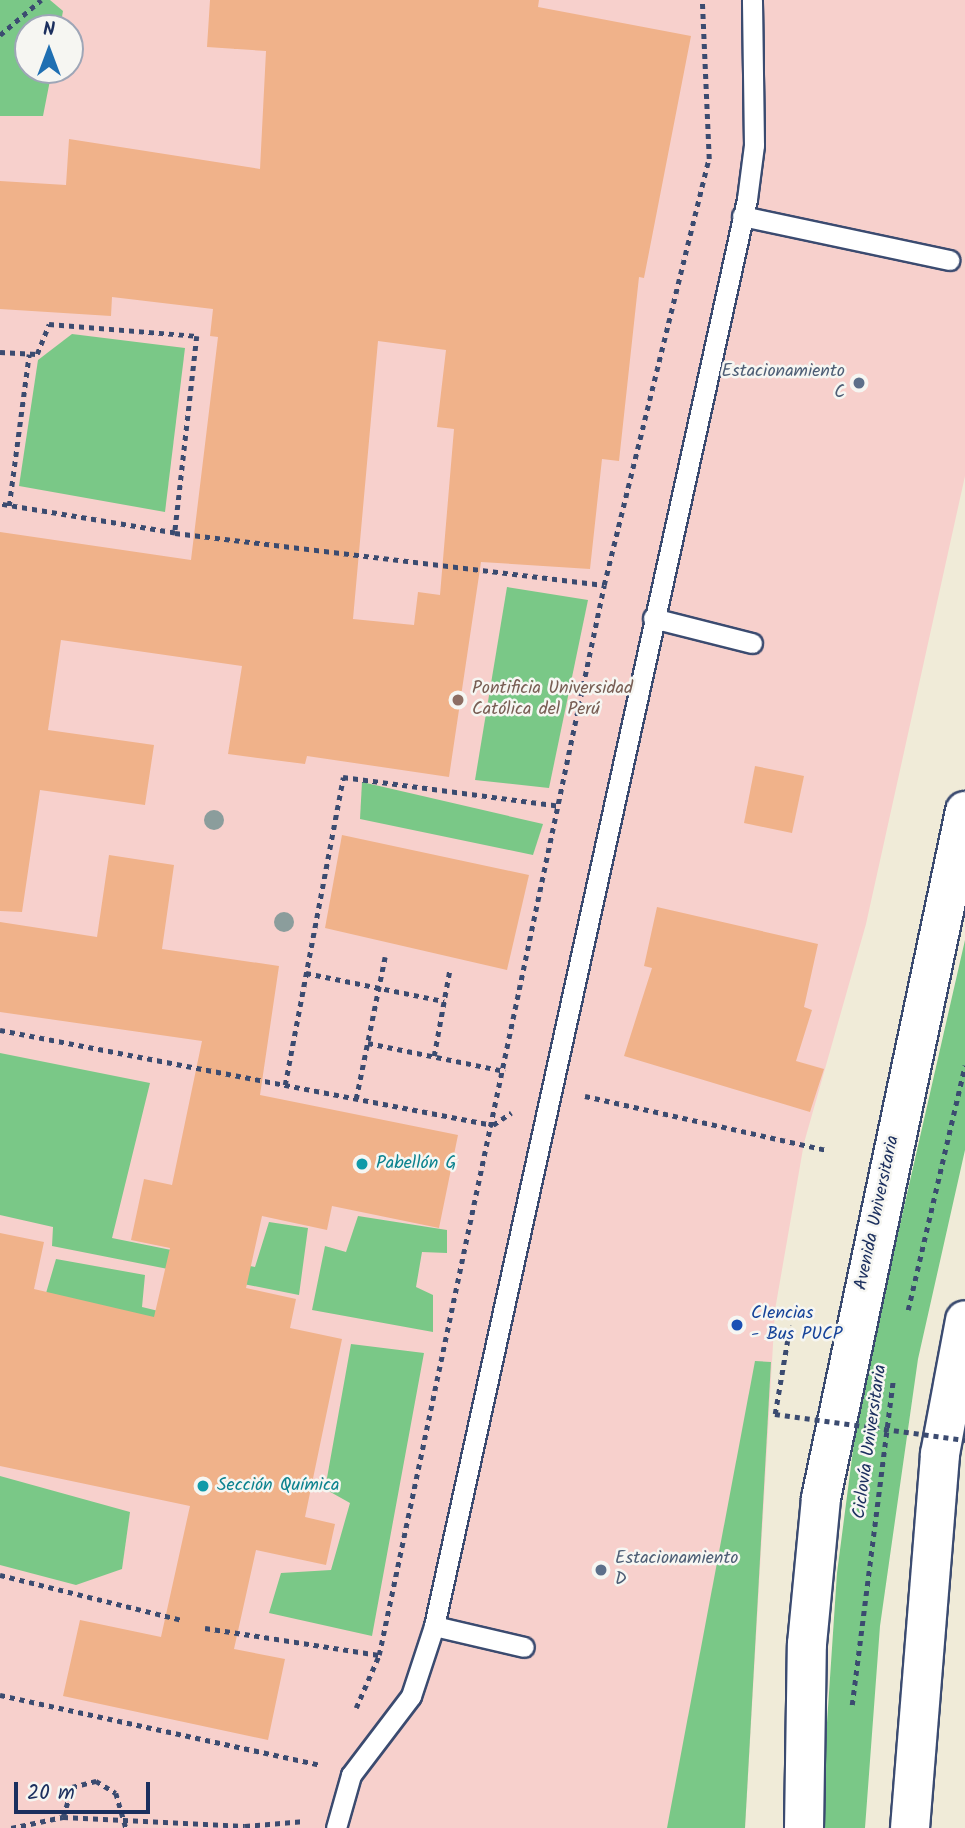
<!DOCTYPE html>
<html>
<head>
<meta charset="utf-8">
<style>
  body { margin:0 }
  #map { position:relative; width:965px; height:1828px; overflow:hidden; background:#f0ebd8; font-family:Kalam,sans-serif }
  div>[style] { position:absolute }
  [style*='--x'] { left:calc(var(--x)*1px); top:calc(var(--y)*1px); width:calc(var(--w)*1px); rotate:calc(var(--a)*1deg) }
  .built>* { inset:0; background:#f7d0cc }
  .green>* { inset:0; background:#7ac887 }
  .building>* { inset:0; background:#f0b28a }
  .path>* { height:4.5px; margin-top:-2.25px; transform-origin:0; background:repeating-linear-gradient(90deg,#3b4b70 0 5px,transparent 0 10px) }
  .roads { filter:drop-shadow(2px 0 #3b4b70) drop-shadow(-2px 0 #3b4b70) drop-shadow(0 2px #3b4b70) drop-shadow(0 -2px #3b4b70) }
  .lane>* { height:19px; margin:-9.5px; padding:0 9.5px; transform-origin:9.5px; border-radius:9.5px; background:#fff }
  .primary>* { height:38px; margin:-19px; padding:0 19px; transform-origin:19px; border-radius:19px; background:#fff }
  .path-bridge>* { height:4.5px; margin-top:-2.25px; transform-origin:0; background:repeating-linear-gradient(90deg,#3b4b70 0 5px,transparent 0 10px) }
  .trees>* { width:20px; height:20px; margin:-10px; border-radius:50%; background:#8b9d9c }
  .dots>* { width:19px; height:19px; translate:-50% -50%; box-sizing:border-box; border:4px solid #f6f6f2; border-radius:50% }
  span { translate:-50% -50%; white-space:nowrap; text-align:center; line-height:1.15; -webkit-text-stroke:5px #f6f6f2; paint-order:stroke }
  .service-label { font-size:18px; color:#4e5e75 }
  .right { translate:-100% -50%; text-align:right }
  .left { translate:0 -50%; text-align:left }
  .education-label { font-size:18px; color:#785e54 }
  .culture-label { font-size:18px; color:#0d838f }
  .street-label { font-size:18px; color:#1b2f5e }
  .transit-label { font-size:18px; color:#164399 }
  .north { position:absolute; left:14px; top:14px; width:70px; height:70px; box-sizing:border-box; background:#f6f6f2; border:2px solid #9ea6b7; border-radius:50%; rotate:0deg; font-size:19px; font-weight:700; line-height:28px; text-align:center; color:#1b2f5e }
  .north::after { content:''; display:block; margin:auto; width:24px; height:32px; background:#1f6fb2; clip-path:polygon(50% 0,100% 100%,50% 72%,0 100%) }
  .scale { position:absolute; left:14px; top:1782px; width:136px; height:32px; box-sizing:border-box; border:4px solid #1b2f5e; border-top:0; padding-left:9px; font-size:21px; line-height:24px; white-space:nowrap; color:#1b2f5e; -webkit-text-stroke:5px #f6f6f2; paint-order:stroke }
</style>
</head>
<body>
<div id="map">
  <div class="built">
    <i style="clip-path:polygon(evenodd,0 0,965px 0,965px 476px,866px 924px,804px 1143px,775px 1310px,745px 1828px,0 1828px,0 0,28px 28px,70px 28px,70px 70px,28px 70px,28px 28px)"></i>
  </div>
  <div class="green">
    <i style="clip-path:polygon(0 0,50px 0,63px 11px,60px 28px,28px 28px,28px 70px,52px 70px,43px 116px,0 116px)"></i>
    <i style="clip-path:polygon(72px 334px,185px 348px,165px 512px,19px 486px,38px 360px)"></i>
    <i style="clip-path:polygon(507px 587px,588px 600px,549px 788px,475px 780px)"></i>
    <i style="clip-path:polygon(362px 782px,543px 824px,533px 855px,360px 819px)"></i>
    <i style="clip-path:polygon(965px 940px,965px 1150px,918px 1359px,880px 1626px,865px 1828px,820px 1828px,837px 1573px,859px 1404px)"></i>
    <i style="clip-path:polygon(0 1053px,150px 1083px,112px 1238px,255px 1267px,269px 1222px,308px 1228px,299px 1295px,52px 1246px,53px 1227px,0 1215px)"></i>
    <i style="clip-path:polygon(358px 1216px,447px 1230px,447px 1253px,422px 1252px,416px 1287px,433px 1295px,433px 1332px,312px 1310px,325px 1246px,346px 1252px)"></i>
    <i style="clip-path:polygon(56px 1259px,145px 1275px,142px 1307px,257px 1335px,20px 1382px)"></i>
    <i style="clip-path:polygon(351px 1344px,424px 1353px,372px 1636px,269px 1613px,281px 1573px,331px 1570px,350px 1503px,325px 1489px)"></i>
    <i style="clip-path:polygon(755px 1361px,771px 1362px,745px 1828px,667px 1828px)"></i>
    <i style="clip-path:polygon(0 1476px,130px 1512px,122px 1569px,76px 1585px,0 1565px)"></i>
  </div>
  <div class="building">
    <i style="clip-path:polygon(evenodd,210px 0,539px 0,538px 7px,691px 36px,644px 278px,639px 277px,619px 461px,602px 459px,590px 569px,481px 562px,449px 777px,307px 756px,305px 764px,228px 754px,242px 666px,61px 640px,48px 730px,154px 745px,145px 805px,40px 790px,22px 912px,0 911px,0 532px,191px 560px,218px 337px,210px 336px,213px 309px,112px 297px,111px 316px,0 309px,0 181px,66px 185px,69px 139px,260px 169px,266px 51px,207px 47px,210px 0,378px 341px,446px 350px,437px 427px,454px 429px,440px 595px,418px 592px,414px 625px,353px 619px,378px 341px)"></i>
    <i style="clip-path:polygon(755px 766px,804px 776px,792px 833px,744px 823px)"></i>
    <i style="clip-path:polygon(342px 835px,529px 875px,507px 970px,325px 928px)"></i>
    <i style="clip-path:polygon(109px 855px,174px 865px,162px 949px,279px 966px,260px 1095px,458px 1135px,439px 1228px,332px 1206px,327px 1230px,262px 1216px,246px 1288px,296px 1299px,290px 1328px,342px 1339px,305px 1517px,335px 1524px,326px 1565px,256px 1550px,234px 1649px,285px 1659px,268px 1740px,63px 1696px,80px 1620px,161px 1637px,190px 1506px,0 1466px,0 1233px,44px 1242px,34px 1289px,154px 1317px,170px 1248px,131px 1240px,144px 1179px,172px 1185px,202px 1041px,0 1012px,0 922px,97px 937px)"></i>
    <i style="clip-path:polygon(657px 907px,818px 944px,804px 1007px,812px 1010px,796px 1061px,824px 1069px,810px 1112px,624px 1056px,652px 968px,644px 966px)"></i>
  </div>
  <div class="path">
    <i style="--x:0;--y:35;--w:54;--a:-40.5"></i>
    <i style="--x:0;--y:352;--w:37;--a:3"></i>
    <i style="--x:37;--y:354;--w:32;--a:-68"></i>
    <i style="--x:49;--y:324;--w:148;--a:4.6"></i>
    <i style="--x:197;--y:336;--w:198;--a:96.4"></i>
    <i style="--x:175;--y:533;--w:177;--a:-170.6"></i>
    <i style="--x:9;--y:506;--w:153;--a:-82.5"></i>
    <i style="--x:175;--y:533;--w:432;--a:6.9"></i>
    <i style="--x:306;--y:973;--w:141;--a:11.5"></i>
    <i style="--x:0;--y:1030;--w:502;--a:10.91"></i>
    <i style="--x:493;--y:1125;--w:22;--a:-34"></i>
    <i style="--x:368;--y:1043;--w:140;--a:11.6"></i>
    <i style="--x:434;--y:1056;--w:89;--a:-79.7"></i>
    <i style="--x:285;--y:1085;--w:313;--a:-79.3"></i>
    <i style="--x:343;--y:777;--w:218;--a:7.6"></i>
    <i style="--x:585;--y:1096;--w:247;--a:12.6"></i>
    <i style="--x:356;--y:1099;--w:145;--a:-78.5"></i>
    <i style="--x:908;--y:1310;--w:251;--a:-76.9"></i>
    <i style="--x:775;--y:1414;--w:90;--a:-80.4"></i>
    <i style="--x:0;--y:1575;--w:187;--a:13.9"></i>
    <i style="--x:205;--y:1628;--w:176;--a:8.8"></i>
    <i style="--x:0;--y:1695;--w:329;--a:12.3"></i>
    <i style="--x:852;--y:1705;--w:328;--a:-82.8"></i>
    <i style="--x:356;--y:1708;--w:58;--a:-66.5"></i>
    <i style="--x:379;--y:1655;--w:1093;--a:-78.12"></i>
    <i style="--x:604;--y:585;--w:439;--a:-76.2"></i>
    <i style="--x:709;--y:159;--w:159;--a:-92.5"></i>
    <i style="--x:63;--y:1817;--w:31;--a:-73"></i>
    <i style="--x:72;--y:1787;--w:25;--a:-14"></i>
    <i style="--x:96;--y:1781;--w:23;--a:31"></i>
    <i style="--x:116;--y:1793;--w:36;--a:74"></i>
    <i style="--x:11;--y:1828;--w:53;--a:-11.9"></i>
    <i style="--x:63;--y:1817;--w:182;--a:2.8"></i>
    <i style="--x:245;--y:1826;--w:60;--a:-4.8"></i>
  </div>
  <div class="roads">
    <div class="lane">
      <i style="--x:742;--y:216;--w:212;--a:12"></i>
      <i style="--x:653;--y:618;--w:102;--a:14.2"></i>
      <i style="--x:434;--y:1626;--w:92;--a:13.1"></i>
      <i style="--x:336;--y:1828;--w:55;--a:-74.2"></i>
      <i style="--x:351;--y:1775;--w:99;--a:-52.8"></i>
      <i style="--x:411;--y:1696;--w:74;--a:-71.8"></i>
      <i style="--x:434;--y:1626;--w:1461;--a:-77.63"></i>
      <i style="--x:747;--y:199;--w:54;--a:-82.6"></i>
      <i style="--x:754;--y:145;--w:145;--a:-90.8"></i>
    </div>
    <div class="primary">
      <i style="--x:804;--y:1828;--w:184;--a:-89.1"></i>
      <i style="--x:807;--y:1644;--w:147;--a:-84.5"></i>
      <i style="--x:821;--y:1498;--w:702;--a:-78.16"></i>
      <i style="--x:910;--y:1828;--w:375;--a:-85.4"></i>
      <i style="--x:940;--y:1454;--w:136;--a:-79.4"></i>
    </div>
  </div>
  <div class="path-bridge">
    <i style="--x:775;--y:1414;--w:192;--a:7.8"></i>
  </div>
  <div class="trees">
    <i style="left:214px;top:820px"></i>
    <i style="left:284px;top:922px"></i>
  </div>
  <div class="dots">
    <i style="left:859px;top:383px;background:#5c6f8a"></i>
    <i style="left:458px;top:700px;background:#8d6e63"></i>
    <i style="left:362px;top:1164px;background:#0f9aa8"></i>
    <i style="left:737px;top:1325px;background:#1a4fb4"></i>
    <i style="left:203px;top:1486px;background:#0f9aa8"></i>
    <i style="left:601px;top:1570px;background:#5c6f8a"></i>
  </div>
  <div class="service-label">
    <span class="right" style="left:845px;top:383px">Estacionamiento<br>C</span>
    <span class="left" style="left:615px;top:1570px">Estacionamiento<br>D</span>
  </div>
  <div class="education-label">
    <span class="left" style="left:472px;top:700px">Pontificia Universidad<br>Católica del Perú</span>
  </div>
  <div class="culture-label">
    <span class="left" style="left:376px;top:1164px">Pabellón G</span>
    <span class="left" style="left:217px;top:1486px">Sección Química</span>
  </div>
  <div class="street-label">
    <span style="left:878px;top:1213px;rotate:-78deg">Avenida Universitaria</span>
    <span style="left:871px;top:1442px;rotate:-82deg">Ciclovía Universitaria</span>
  </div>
  <div class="transit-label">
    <span class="left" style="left:751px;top:1325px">CIencias<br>- Bus PUCP</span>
  </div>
  <div class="north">N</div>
  <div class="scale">20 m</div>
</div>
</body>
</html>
